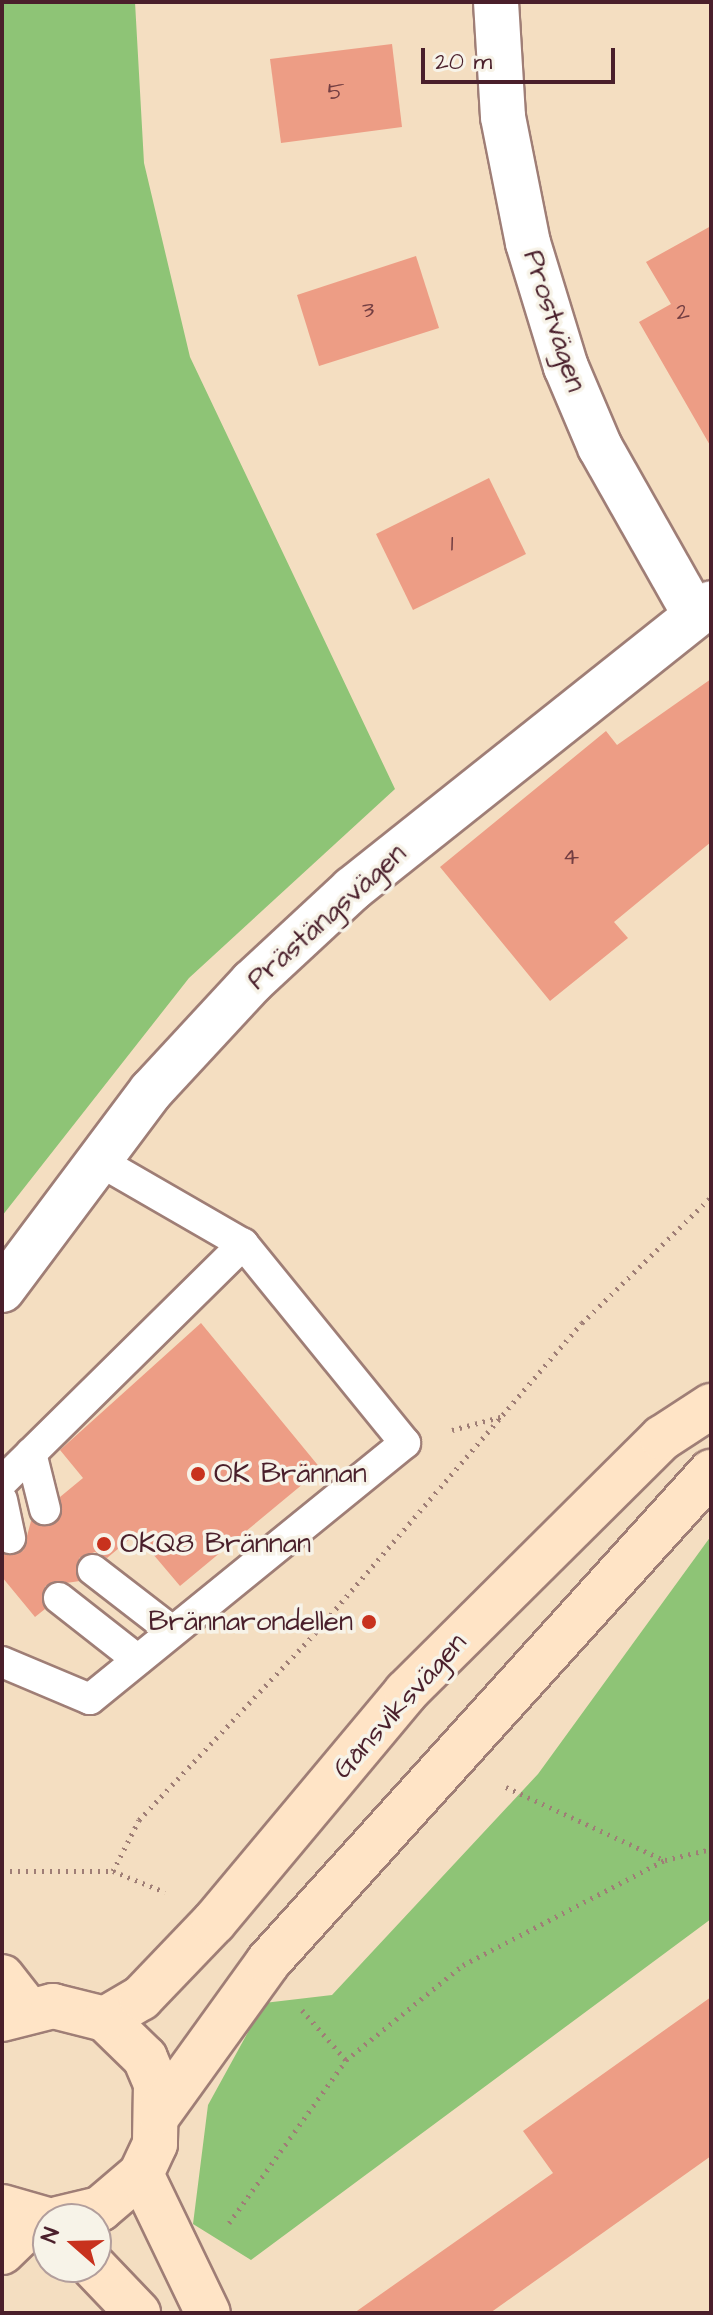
<!DOCTYPE html>
<html>
<head>
<meta charset="utf-8">
<style>
  body { margin:0 }
  #map { position:relative; width:713px; height:2315px; overflow:hidden; background:#f4dec1; font-family:"Architects Daughter",sans-serif }
  div>[style] { position:absolute }
  [style*='--x'] { left:calc(var(--x)*1px); top:calc(var(--y)*1px); width:calc(var(--w)*1px); rotate:calc(var(--a)*1deg) }
  .green>* { inset:0; background:#8ec476 }
  .building>* { inset:0; background:#ed9d85 }
  .path>* { height:5px; margin-top:-2.5px; transform-origin:0; background:repeating-linear-gradient(90deg,#9f7e76 0 2px,transparent 0 8px) }
  .roads { filter:drop-shadow(2px 0 #9f7e76) drop-shadow(-2px 0 #9f7e76) drop-shadow(0 2px #9f7e76) drop-shadow(0 -2px #9f7e76) }
  .lane>* { height:30px; margin:-15px; padding:0 15px; transform-origin:15px; border-radius:15px; background:#fff }
  .street>* { height:44px; margin:-22px; padding:0 22px; transform-origin:22px; border-radius:22px; background:#fff }
  .secondary>* { height:44px; margin:-22px; padding:0 22px; transform-origin:22px; border-radius:22px; background:#ffe4c6 }
  .dots>* { width:22px; height:22px; translate:-50% -50%; box-sizing:border-box; border:4px solid #f7f3e8; border-radius:50% }
  span { translate:-50% -50%; white-space:nowrap; text-align:center; line-height:1.15; -webkit-text-stroke:7px #f7f3e8; paint-order:stroke }
  .number-label { font-size:24px; color:#733e42 }
  .number-label span { -webkit-text-stroke-width:0 }
  .street-label { font-size:28px; color:#4a1f2b }
  .poi-label { font-size:28px; color:#4a1f2b }
  .left { translate:0 -50%; text-align:left }
  .right { translate:-100% -50%; text-align:right }
  .frame { position:absolute; inset:0; border:4px solid #4a1f2b; pointer-events:none }
  .north { position:absolute; left:32px; top:2203px; width:80px; height:80px; box-sizing:border-box; background:#f7f3e8; border:2px solid #b29e9c; border-radius:50%; rotate:290deg; font-size:22px; font-weight:700; line-height:32px; text-align:center; color:#4a1f2b }
  .north::after { content:''; display:block; margin:auto; width:28px; height:36px; background:#c8321e; clip-path:polygon(50% 0,100% 100%,50% 72%,0 100%) }
  .scale { position:absolute; left:421px; top:48px; width:194px; height:36px; box-sizing:border-box; border:4px solid #4a1f2b; border-top:0; padding-left:10px; font-size:24px; line-height:28px; white-space:nowrap; color:#4a1f2b; -webkit-text-stroke:6px #f7f3e8; paint-order:stroke }
</style>
</head>
<body>
<div id="map">
  <div class="green">
    <i style="clip-path:polygon(2px 2px,135px 2px,144px 163px,190px 357px,395px 789px,189px 978px,2px 1216px)"></i>
    <i style="clip-path:polygon(711px 1536px,711px 1919px,251px 2260px,193px 2224px,208px 2105px,264px 2003px,332px 1995px,538px 1774px)"></i>
  </div>
  <div class="building">
    <i style="clip-path:polygon(392px 44px,402px 127px,281px 143px,270px 59px)"></i>
    <i style="clip-path:polygon(711px 226px,711px 447px,639px 322px,671px 304px,646px 262px)"></i>
    <i style="clip-path:polygon(416px 256px,439px 328px,319px 366px,297px 295px)"></i>
    <i style="clip-path:polygon(489px 478px,526px 554px,413px 610px,376px 534px)"></i>
    <i style="clip-path:polygon(711px 679px,711px 842px,614px 922px,628px 938px,550px 1001px,440px 867px,606px 731px,617px 745px)"></i>
    <i style="clip-path:polygon(201px 1323px,321px 1469px,180px 1586px,136px 1534px,107px 1558px,95px 1552px,79px 1558px,80px 1581px,45px 1586px,45px 1609px,35px 1617px,2px 1577px,2px 1554px,23px 1551px,31px 1521px,57px 1522px,60px 1497px,83px 1478px,60px 1450px)"></i>
    <i style="clip-path:polygon(711px 1997px,711px 2156px,490px 2313px,354px 2313px,553px 2173px,523px 2131px)"></i>
  </div>
  <div class="path">
    <i style="--x:452;--y:1430;--w:54;--a:-15.1"></i>
    <i style="--x:506;--y:1787;--w:174;--a:24.8"></i>
    <i style="--x:2;--y:1871;--w:111;--a:0"></i>
    <i style="--x:113;--y:1871;--w:56;--a:22"></i>
    <i style="--x:113;--y:1871;--w:57;--a:-63"></i>
    <i style="--x:139;--y:1820;--w:257;--a:-46.7"></i>
    <i style="--x:315;--y:1633;--w:409;--a:-49.3"></i>
    <i style="--x:582;--y:1323;--w:180;--a:-44.3"></i>
    <i style="--x:302;--y:2010;--w:67;--a:48.7"></i>
    <i style="--x:229;--y:2223;--w:201;--a:-54.3"></i>
    <i style="--x:346;--y:2060;--w:151;--a:-39.1"></i>
    <i style="--x:463;--y:1965;--w:228;--a:-27.5"></i>
    <i style="--x:665;--y:1860;--w:47;--a:-13.4"></i>
  </div>
  <div class="roads">
    <div class="lane">
      <i style="--x:31;--y:1453;--w:58;--a:76"></i>
      <i style="--x:2;--y:1482;--w:339;--a:-44.6"></i>
      <i style="--x:2;--y:1500;--w:39;--a:78"></i>
      <i style="--x:93;--y:1570;--w:100;--a:37.7"></i>
      <i style="--x:59;--y:1598;--w:100;--a:38.1"></i>
      <i style="--x:2;--y:1662;--w:95;--a:22.8"></i>
      <i style="--x:90;--y:1699;--w:406;--a:-39.1"></i>
      <i style="--x:405;--y:1443;--w:257;--a:-129.1"></i>
      <i style="--x:243;--y:1244;--w:166;--a:-150"></i>
    </div>
    <div class="street">
      <i style="--x:496;--y:2;--w:115;--a:86.5"></i>
      <i style="--x:503;--y:117;--w:128;--a:78.8"></i>
      <i style="--x:528;--y:243;--w:130;--a:73"></i>
      <i style="--x:566;--y:367;--w:87;--a:67"></i>
      <i style="--x:600;--y:447;--w:191;--a:60.5"></i>
      <i style="--x:2;--y:1290;--w:249;--a:-53.2"></i>
      <i style="--x:151;--y:1091;--w:149;--a:-47.2"></i>
      <i style="--x:252;--y:982;--w:137;--a:-42.9"></i>
      <i style="--x:352;--y:889;--w:459;--a:-38.5"></i>
    </div>
    <div class="secondary">
      <i style="--x:2;--y:1977;--w:41;--a:52"></i>
      <i style="--x:2;--y:2019;--w:53;--a:-14.3"></i>
      <i style="--x:53;--y:2006;--w:54;--a:14"></i>
      <i style="--x:105;--y:2019;--w:56;--a:44.3"></i>
      <i style="--x:145;--y:2058;--w:28;--a:67"></i>
      <i style="--x:156;--y:2084;--w:60;--a:91"></i>
      <i style="--x:155;--y:2144;--w:33;--a:115"></i>
      <i style="--x:141;--y:2174;--w:54;--a:139.5"></i>
      <i style="--x:100;--y:2209;--w:43;--a:166.6"></i>
      <i style="--x:105;--y:2019;--w:42;--a:-30.3"></i>
      <i style="--x:141;--y:1998;--w:105;--a:-46.2"></i>
      <i style="--x:214;--y:1922;--w:300;--a:-50.1"></i>
      <i style="--x:406;--y:1692;--w:361;--a:-44.8"></i>
      <i style="--x:662;--y:1438;--w:59;--a:-33.1"></i>
      <i style="--x:160;--y:2112;--w:185;--a:-54.2"></i>
      <i style="--x:268;--y:1962;--w:661;--a:-47.88"></i>
      <i style="--x:141;--y:2174;--w:154;--a:64.3"></i>
      <i style="--x:2;--y:2207;--w:48;--a:15.8"></i>
      <i style="--x:2;--y:2252;--w:47;--a:-44.1"></i>
      <i style="--x:94;--y:2267;--w:64;--a:46.3"></i>
    </div>
  </div>
  <div class="dots">
    <i style="left:198px;top:1474px;background:#c8321e"></i>
    <i style="left:104px;top:1544px;background:#c8321e"></i>
    <i style="left:369px;top:1622px;background:#c8321e"></i>
  </div>
  <div class="number-label">
    <span style="left:336px;top:93px">5</span>
    <span style="left:368px;top:311px">3</span>
    <span style="left:683px;top:313px">2</span>
    <span style="left:452px;top:545px">1</span>
    <span style="left:571px;top:858px">4</span>
  </div>
  <div class="street-label">
    <span style="left:554px;top:321px;rotate:72deg">Prostvägen</span>
    <span style="left:327px;top:917px;rotate:-42deg">Prästängsvägen</span>
    <span style="left:400px;top:1706px;rotate:-48deg">Gånsviksvägen</span>
  </div>
  <div class="poi-label">
    <span class="left" style="left:214px;top:1474px">OK Brännan</span>
    <span class="left" style="left:120px;top:1544px">OKQ8 Brännan</span>
    <span class="right" style="left:353px;top:1622px">Brännarondellen</span>
  </div>
  <div class="frame"></div>
  <div class="north">N</div>
  <div class="scale">20 m</div>
</div>
</body>
</html>
